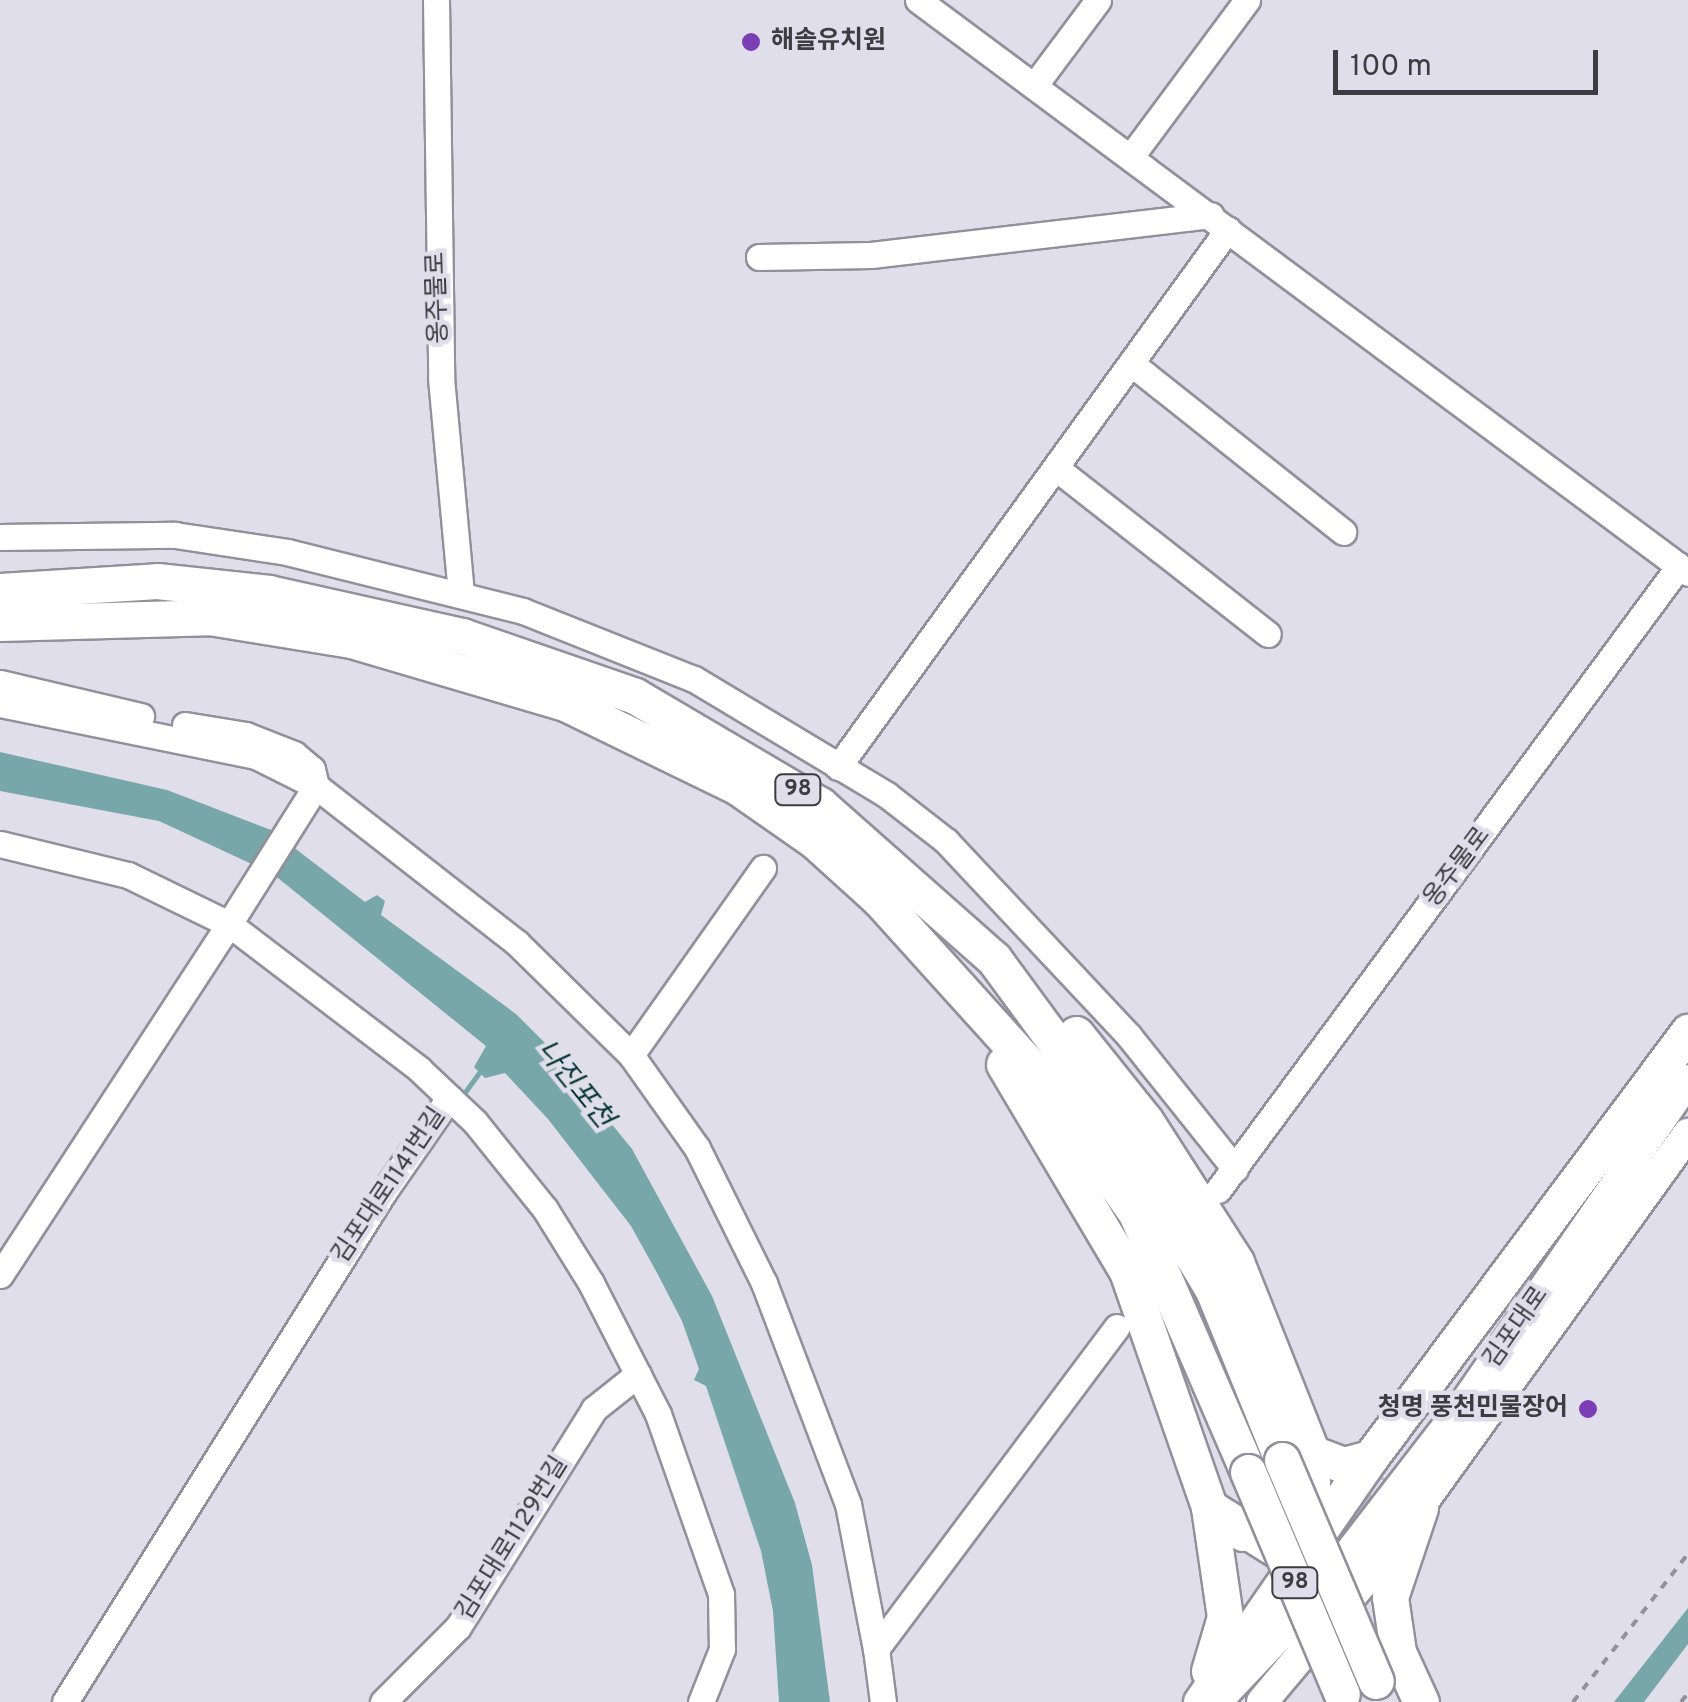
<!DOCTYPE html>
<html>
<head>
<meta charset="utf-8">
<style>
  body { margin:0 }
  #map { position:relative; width:1688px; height:1702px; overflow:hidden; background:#e0deea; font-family:Overpass,"Noto Sans KR",sans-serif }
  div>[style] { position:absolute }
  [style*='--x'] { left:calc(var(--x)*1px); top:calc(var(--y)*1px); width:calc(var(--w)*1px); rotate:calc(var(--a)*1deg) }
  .water>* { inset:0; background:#77a7a8 }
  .stream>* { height:5px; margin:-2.5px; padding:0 2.5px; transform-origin:2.5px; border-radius:2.5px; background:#77a7a8 }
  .highway-tunnel>* { height:35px; margin-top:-17.5px; transform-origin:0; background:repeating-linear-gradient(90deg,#bfbec8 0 35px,transparent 0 53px) }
  .path>* { height:4px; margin-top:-2px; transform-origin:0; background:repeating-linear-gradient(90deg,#939199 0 8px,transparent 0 16px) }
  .roads { filter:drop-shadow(2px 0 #91909b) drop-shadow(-2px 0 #91909b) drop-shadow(0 2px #91909b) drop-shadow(0 -2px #91909b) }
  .minor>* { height:25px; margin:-12.5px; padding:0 12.5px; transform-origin:12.5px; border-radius:12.5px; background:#fff }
  .major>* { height:30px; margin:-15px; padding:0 15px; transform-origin:15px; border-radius:15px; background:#fff }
  .highway>* { height:35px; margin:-17.5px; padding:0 17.5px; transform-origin:17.5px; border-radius:17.5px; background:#fff }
  .bridges { filter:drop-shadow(2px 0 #91909b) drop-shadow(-2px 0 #91909b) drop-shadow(0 2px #91909b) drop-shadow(0 -2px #91909b) }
  .highway-bridge>* { height:35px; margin:-17.5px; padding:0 17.5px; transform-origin:17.5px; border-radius:17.5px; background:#fff }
  .dots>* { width:28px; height:28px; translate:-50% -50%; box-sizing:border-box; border:5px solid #e0deea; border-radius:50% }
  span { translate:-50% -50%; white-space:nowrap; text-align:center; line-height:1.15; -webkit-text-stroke:9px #e0deea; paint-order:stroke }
  .shield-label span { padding:2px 8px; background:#e0deea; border:2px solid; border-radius:8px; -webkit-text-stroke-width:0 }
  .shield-label { font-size:22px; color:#3d3c40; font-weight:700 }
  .poi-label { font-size:25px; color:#3d3c40; font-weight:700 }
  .left { translate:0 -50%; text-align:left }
  .right { translate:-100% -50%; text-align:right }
  .street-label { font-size:25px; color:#3d3c40 }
  .water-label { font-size:28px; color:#023435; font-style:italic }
  .scale { position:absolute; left:1333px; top:50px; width:265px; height:45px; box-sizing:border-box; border:5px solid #3d3c40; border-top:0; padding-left:12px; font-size:30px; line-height:35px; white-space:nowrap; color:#3d3c40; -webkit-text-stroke:8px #e0deea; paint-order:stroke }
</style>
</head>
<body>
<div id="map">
  <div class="water">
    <i style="clip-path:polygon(0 752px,167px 790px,271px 830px,365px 902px,377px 895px,385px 901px,381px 915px,516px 1014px,548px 1046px,632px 1149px,712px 1296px,795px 1503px,812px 1565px,830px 1702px,779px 1702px,773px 1611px,761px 1551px,706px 1386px,694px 1380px,699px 1369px,682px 1321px,656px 1271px,631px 1226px,548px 1119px,505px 1073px,485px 1078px,474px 1067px,486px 1046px,273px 874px,159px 821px,0 791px)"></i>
    <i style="clip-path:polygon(1688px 1608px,1688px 1644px,1644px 1702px,1614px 1702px)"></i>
  </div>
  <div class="stream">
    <i style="--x:465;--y:1092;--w:27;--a:-54"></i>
    <i style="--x:80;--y:1702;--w:118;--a:-58.2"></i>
  </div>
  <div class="highway-tunnel">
    <i style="--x:1328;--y:1571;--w:109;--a:-62.7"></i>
  </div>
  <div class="path">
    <i style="--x:1573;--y:1702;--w:187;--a:-52.2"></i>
    <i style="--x:1681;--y:1702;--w:11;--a:-52"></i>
  </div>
  <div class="roads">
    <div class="minor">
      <i style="--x:436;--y:0;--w:378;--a:89.2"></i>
      <i style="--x:441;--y:378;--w:217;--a:84.7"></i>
      <i style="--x:918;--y:0;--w:960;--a:36.65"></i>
      <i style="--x:1034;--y:86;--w:107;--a:-53.3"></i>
      <i style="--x:1132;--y:155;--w:193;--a:-53.4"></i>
      <i style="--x:759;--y:257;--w:112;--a:-1"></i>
      <i style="--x:871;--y:255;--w:342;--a:-6.7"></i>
      <i style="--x:1132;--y:364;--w:270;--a:38.5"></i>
      <i style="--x:1056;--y:468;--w:269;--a:38.1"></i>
      <i style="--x:0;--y:537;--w:175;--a:-0.7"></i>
      <i style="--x:175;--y:535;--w:113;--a:8.6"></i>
      <i style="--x:287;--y:552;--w:243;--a:14"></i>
      <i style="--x:523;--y:611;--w:184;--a:21.7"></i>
      <i style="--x:694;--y:679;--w:225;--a:31"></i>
      <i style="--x:887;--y:795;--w:75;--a:37.9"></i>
      <i style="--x:946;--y:841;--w:267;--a:46.8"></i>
      <i style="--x:1129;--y:1036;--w:170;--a:51.4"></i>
      <i style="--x:0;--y:683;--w:145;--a:13.2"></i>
      <i style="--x:0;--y:704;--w:261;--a:11.5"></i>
      <i style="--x:256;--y:756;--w:67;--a:26.6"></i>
      <i style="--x:316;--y:786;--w:163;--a:122.2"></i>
      <i style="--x:229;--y:924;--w:239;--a:37.3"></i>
      <i style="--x:419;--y:1069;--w:77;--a:43.4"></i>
      <i style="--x:475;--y:1122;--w:112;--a:51.2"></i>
      <i style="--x:545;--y:1209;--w:87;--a:58.1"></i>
      <i style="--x:591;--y:1283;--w:147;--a:62.9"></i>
      <i style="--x:658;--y:1414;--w:191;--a:70.7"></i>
      <i style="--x:721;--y:1594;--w:55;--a:89"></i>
      <i style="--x:722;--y:1649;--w:57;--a:111.6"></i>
      <i style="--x:185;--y:725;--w:62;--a:9.3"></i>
      <i style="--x:246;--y:735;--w:52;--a:21.6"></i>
      <i style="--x:294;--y:754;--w:23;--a:40"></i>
      <i style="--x:312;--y:769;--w:17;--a:77"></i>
      <i style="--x:316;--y:786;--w:255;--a:38"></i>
      <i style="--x:517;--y:943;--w:160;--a:44.5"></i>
      <i style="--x:631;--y:1055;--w:114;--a:54.6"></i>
      <i style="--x:697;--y:1148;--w:151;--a:63.6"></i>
      <i style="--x:764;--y:1283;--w:236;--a:69.2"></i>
      <i style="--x:848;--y:1504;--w:148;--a:79.1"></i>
      <i style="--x:838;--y:767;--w:664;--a:-54.06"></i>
      <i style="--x:0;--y:844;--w:132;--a:13.6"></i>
      <i style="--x:128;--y:875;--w:112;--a:25.9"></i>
      <i style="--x:229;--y:924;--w:419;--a:123.1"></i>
      <i style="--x:631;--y:1055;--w:229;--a:-54.8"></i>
      <i style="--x:1218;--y:1190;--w:776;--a:-53.54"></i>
      <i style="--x:65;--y:1702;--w:600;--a:-58"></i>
      <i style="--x:383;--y:1193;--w:116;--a:-55.2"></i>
      <i style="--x:383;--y:1702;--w:106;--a:-45"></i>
      <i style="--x:458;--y:1627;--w:257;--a:-58"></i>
      <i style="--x:594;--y:1409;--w:56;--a:-38.5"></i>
      <i style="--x:883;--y:1702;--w:53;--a:-97.5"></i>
      <i style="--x:876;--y:1649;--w:402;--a:-53.2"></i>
    </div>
    <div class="major">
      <i style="--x:1331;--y:1577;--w:216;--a:-52.3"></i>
      <i style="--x:1463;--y:1406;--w:396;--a:-55.4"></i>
      <i style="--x:1216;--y:1702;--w:124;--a:-46.6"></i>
      <i style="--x:1262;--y:1702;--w:182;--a:-49.9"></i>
      <i style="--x:1379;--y:1563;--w:529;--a:-54.24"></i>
    </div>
    <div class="highway">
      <i style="--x:0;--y:591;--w:157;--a:-3.6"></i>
      <i style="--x:157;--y:581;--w:113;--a:6.1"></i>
      <i style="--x:269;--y:593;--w:198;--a:12.6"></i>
      <i style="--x:462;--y:636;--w:183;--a:19.1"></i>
      <i style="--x:635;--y:696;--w:215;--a:30.5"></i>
      <i style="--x:820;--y:805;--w:232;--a:41.5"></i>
      <i style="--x:994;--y:959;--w:192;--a:53.7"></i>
      <i style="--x:1108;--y:1114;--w:205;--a:59.2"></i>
      <i style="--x:1213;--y:1290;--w:183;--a:67.9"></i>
      <i style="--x:0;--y:623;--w:209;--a:-1.6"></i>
      <i style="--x:209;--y:617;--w:144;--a:9.2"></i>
      <i style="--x:351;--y:640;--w:223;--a:16.4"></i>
      <i style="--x:565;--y:703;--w:190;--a:25.9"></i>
      <i style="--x:736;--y:786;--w:96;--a:34.8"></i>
      <i style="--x:815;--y:841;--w:86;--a:42.2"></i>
      <i style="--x:879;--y:899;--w:241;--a:47.9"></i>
      <i style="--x:1041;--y:1078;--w:165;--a:54.9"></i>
      <i style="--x:1136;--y:1213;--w:282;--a:66.6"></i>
      <i style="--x:1076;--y:1034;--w:110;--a:51.3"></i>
      <i style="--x:1145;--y:1120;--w:169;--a:57.3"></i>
      <i style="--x:1236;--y:1262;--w:206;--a:68.3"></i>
      <i style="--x:1312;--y:1453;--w:37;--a:90"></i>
      <i style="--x:1312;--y:1490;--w:40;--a:122"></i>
      <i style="--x:1291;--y:1524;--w:49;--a:169.4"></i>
      <i style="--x:1004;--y:1064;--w:241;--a:59.3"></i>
      <i style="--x:1127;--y:1271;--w:250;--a:70.8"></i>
      <i style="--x:1209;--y:1507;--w:98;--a:32.1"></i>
      <i style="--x:1292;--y:1559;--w:48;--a:10.8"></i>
      <i style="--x:1339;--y:1568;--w:40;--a:-7.1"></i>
      <i style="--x:1312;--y:1453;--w:34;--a:21"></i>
      <i style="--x:1344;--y:1465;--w:27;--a:-15"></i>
      <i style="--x:1370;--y:1458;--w:532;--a:-53.26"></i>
      <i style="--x:1420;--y:1508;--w:94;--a:108.6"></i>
      <i style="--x:1390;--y:1597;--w:56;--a:81.7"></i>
      <i style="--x:1398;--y:1652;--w:55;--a:65.3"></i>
      <i style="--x:1285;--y:1630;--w:59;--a:-9.8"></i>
      <i style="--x:1209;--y:1671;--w:56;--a:-73.5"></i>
      <i style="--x:1225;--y:1617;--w:111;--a:-98.3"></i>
      <i style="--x:1201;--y:1702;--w:297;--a:-55.3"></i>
    </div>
  </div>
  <div class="bridges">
    <div class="highway-bridge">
      <i style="--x:1282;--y:1460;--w:240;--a:67"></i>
      <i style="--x:1248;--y:1472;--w:241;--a:67.1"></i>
    </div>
  </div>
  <div class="dots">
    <i style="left:751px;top:42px;background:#7b3eb4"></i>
    <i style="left:1588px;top:1409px;background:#7b3eb4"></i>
  </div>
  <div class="shield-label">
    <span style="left:798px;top:790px">98</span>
    <span style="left:1295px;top:1583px">98</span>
  </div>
  <div class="poi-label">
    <span class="left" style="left:771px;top:42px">해솔유치원</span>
    <span class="right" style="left:1568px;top:1409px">청명 풍천민물장어</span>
  </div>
  <div class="street-label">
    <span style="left:439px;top:298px;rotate:-92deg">옹주물로</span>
    <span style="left:1458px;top:868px;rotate:-53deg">옹주물로</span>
    <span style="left:390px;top:1186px;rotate:-56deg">김포대로1141번길</span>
    <span style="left:1517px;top:1328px;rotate:-55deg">김포대로</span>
    <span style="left:513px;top:1539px;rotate:-58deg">김포대로1129번길</span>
  </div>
  <div class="water-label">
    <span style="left:574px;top:1085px;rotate:51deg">나진포천</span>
  </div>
  <div class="scale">100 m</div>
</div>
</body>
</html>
